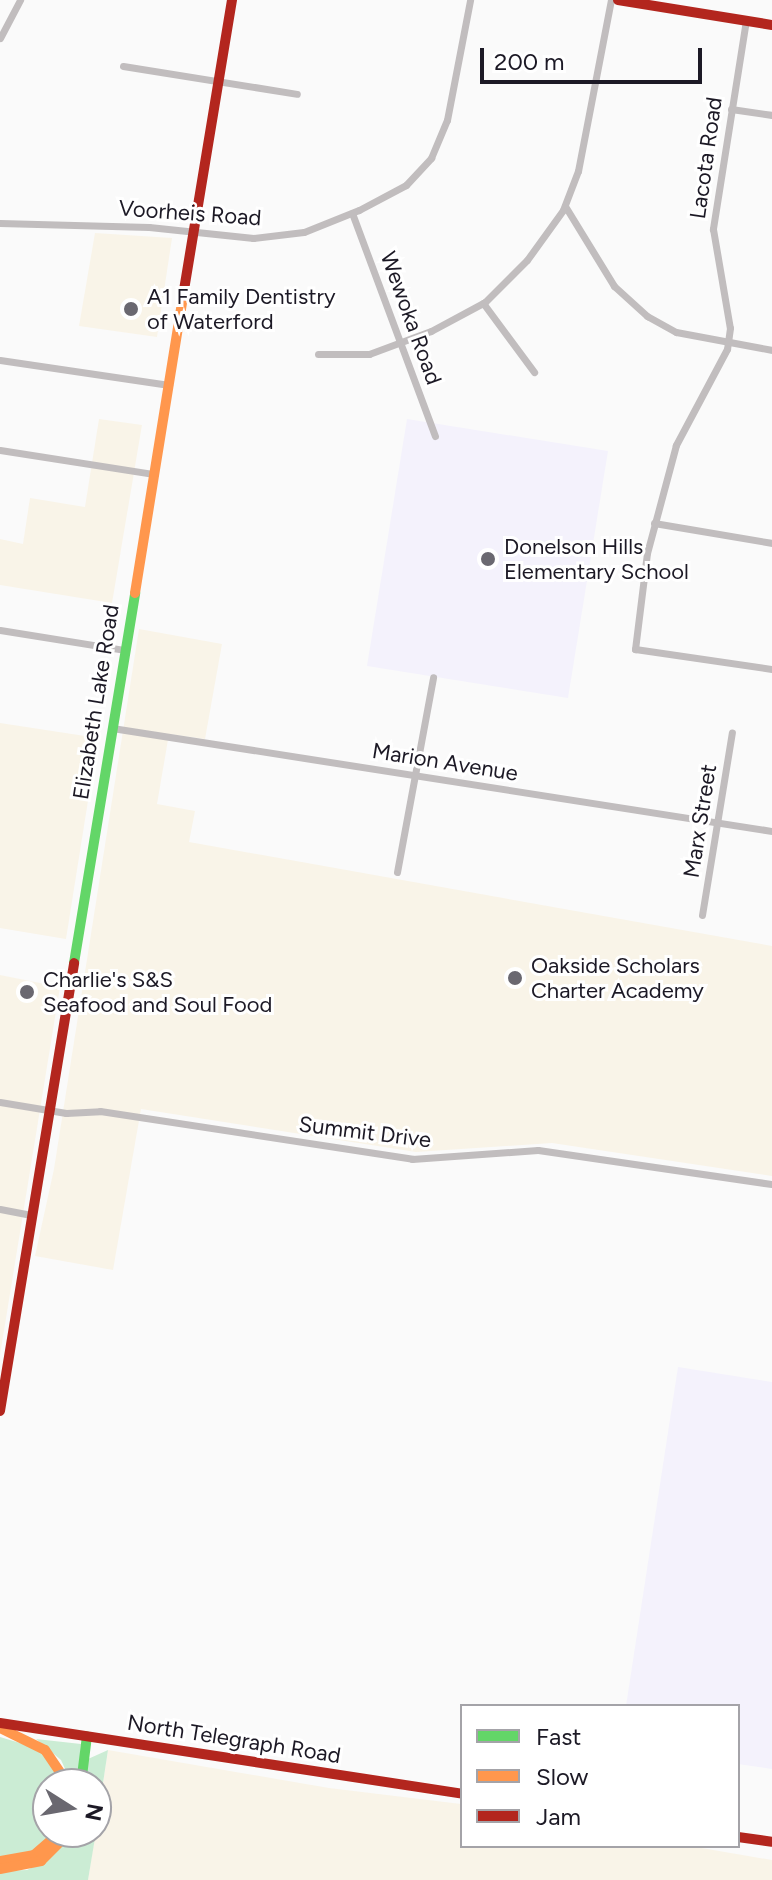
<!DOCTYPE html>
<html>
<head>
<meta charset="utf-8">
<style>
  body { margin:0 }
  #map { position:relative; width:772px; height:1880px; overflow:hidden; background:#fafafa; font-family:Figtree,sans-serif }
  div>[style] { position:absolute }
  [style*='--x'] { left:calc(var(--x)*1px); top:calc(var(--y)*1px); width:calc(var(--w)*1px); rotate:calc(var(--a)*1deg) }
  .commercial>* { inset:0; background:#f9f4e8 }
  .built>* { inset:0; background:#f4f2fc }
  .green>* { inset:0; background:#cbecd4 }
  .street>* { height:7px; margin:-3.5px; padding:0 3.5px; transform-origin:3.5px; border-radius:3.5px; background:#c1bdbe }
  .fast>* { height:10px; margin:-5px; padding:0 5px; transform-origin:5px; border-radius:5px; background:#63d668 }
  .slow>* { height:10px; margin:-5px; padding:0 5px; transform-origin:5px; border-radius:5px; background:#ff974d }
  .jam>* { height:10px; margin:-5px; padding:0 5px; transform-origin:5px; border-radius:5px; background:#b3261e }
  .dots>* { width:22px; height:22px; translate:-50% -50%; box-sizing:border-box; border:4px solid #fff; border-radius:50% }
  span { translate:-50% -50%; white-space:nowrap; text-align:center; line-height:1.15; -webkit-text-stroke:6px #fff; paint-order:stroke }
  .street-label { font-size:22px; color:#1c1925 }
  .poi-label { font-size:22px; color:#1c1925 }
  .left { translate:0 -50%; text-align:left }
  .legend { position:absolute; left:460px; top:1704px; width:280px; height:144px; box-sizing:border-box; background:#fff; border:2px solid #a4a3a8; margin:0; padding:10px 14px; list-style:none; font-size:24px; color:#1c1925 }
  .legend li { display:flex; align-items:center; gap:16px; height:40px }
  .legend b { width:40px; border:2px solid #a4a3a8 }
  .north { position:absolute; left:32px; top:1768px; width:80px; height:80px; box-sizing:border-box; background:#fff; border:2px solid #a4a3a8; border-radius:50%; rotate:101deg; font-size:22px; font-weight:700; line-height:32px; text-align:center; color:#1c1925 }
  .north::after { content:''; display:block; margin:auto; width:28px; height:36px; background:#6a6870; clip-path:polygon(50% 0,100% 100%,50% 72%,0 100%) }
  .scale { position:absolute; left:480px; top:48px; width:222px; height:36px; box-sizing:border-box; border:4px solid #1c1925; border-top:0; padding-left:10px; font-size:24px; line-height:28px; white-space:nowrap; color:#1c1925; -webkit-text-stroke:6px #fff; paint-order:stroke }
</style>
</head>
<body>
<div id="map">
  <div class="commercial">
    <i style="clip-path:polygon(95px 233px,172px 238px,157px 337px,79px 326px)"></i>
    <i style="clip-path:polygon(99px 419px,142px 425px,112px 603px,0 585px,0 539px,23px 544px,30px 498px,85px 507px)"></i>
    <i style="clip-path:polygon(139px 629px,222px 644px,205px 739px,169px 734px,157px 804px,195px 811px,189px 842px,772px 946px,772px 1176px,552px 1143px,416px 1152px,141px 1109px,113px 1270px,35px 1256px,54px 1169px)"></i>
    <i style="clip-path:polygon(0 723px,98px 738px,66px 939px,0 928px)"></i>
    <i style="clip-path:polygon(0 975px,60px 987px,0 1355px)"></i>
    <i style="clip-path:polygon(108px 1750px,329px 1788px,461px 1804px,462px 1846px,690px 1846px,772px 1860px,772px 1880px,88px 1880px)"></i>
  </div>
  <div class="built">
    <i style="clip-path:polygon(407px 419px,608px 451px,568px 698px,367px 666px)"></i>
    <i style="clip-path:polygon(678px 1367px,772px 1382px,772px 1769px,738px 1764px,738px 1706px,626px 1706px)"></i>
  </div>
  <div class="green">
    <i style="clip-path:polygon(0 1737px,40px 1749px,65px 1784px,48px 1784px,48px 1832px,56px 1832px,30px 1853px,0 1857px)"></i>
    <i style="clip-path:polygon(36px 1739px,81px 1744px,78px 1784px,72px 1784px,61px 1760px)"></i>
    <i style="clip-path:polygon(108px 1750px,96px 1829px,96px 1784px,84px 1784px,88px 1759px)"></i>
    <i style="clip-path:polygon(73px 1832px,96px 1832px,88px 1880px,0 1880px,0 1871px,27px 1870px,49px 1859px)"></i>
  </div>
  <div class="street">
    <i style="--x:746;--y:20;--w:212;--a:99"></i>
    <i style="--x:713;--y:229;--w:100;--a:80.3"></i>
    <i style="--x:730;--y:328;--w:21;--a:98"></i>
    <i style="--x:727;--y:349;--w:109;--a:118"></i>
    <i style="--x:676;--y:445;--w:112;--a:105"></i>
    <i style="--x:647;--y:553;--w:97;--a:97.1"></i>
    <i style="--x:635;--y:649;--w:138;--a:8.3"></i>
    <i style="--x:0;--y:38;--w:43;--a:-62.2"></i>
    <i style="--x:123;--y:66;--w:176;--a:9.1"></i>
    <i style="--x:731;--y:109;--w:41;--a:8.3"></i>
    <i style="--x:565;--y:206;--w:94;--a:58.5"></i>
    <i style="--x:614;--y:286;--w:45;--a:42.3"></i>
    <i style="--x:647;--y:316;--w:33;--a:29"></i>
    <i style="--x:676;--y:332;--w:98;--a:10.6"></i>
    <i style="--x:352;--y:213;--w:238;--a:69.6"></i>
    <i style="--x:0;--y:223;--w:149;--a:1.5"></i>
    <i style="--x:149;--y:227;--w:105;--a:6"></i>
    <i style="--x:253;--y:238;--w:51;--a:-6.7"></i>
    <i style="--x:304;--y:232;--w:59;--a:-21.8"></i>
    <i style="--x:359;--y:210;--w:53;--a:-28"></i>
    <i style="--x:406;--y:185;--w:37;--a:-47"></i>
    <i style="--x:431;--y:158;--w:41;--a:-67.2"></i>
    <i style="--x:447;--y:120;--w:122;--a:-79.1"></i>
    <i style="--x:483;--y:303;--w:86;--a:53.5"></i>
    <i style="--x:318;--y:354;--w:51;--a:0"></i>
    <i style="--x:369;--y:354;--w:66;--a:-20.4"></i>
    <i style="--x:431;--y:331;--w:61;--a:-28.2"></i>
    <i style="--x:485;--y:302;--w:59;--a:-45"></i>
    <i style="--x:527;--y:260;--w:62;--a:-54.2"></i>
    <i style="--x:563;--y:210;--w:42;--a:-69"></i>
    <i style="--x:578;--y:171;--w:174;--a:-79.1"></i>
    <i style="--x:0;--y:360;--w:171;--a:8.4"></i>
    <i style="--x:0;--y:450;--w:156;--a:8.9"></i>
    <i style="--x:654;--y:523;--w:120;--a:9.6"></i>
    <i style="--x:0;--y:630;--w:127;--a:9.1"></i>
    <i style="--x:112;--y:728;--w:668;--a:8.87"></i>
    <i style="--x:397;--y:872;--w:198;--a:-79.5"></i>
    <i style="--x:702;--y:915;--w:185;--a:-80.7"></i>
    <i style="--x:0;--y:1102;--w:67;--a:9.5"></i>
    <i style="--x:66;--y:1113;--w:34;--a:-3"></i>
    <i style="--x:100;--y:1111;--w:316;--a:8.7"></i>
    <i style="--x:412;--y:1159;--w:126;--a:-4.1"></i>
    <i style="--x:538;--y:1150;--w:236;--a:8.3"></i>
    <i style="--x:0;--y:1209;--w:33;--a:11"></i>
  </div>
  <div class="fast">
    <i style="--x:74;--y:963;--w:375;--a:-80.6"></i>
    <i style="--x:81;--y:1784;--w:48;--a:-82.9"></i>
  </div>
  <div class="slow">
    <i style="--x:135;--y:593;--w:301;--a:-80.8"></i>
    <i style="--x:0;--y:1728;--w:50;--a:26.1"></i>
    <i style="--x:45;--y:1750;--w:41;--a:55.9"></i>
    <i style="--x:0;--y:1861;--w:35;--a:-10"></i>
    <i style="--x:34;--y:1855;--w:35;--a:-41"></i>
    <i style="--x:0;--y:1869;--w:42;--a:-11"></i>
    <i style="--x:41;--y:1861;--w:41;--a:-45"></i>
  </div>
  <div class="jam">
    <i style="--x:618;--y:0;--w:156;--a:9.2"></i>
    <i style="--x:183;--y:296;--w:300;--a:-80.6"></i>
    <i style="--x:0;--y:1411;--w:454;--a:-80.6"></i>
    <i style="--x:0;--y:1723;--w:467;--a:8.7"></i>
    <i style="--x:738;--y:1837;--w:34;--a:8"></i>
  </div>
  <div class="dots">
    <i style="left:131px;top:309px;background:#6a6870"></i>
    <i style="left:488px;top:559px;background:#6a6870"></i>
    <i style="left:515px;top:978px;background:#6a6870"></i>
    <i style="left:27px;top:992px;background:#6a6870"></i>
  </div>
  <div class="street-label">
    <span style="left:706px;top:158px;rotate:-82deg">Lacota Road</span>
    <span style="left:190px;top:213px;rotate:4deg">Voorheis Road</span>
    <span style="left:411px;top:318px;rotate:70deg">Wewoka Road</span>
    <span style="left:96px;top:702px;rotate:-81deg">Elizabeth Lake Road</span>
    <span style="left:445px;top:762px;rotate:9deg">Marion Avenue</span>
    <span style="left:700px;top:821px;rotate:-81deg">Marx Street</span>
    <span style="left:365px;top:1132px;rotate:7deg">Summit Drive</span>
    <span style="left:234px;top:1739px;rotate:9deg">North Telegraph Road</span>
  </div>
  <div class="poi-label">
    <span class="left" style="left:147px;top:309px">A1 Family Dentistry<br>of Waterford</span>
    <span class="left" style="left:504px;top:559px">Donelson Hills<br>Elementary School</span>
    <span class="left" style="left:531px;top:978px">Oakside Scholars<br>Charter Academy</span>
    <span class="left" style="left:43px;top:992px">Charlie's S&amp;S<br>Seafood and Soul Food</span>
  </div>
  <ul class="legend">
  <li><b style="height:10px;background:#63d668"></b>Fast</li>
  <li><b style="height:10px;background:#ff974d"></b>Slow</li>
  <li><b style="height:10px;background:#b3261e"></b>Jam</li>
  </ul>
  <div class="north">N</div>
  <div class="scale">200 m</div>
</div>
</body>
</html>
